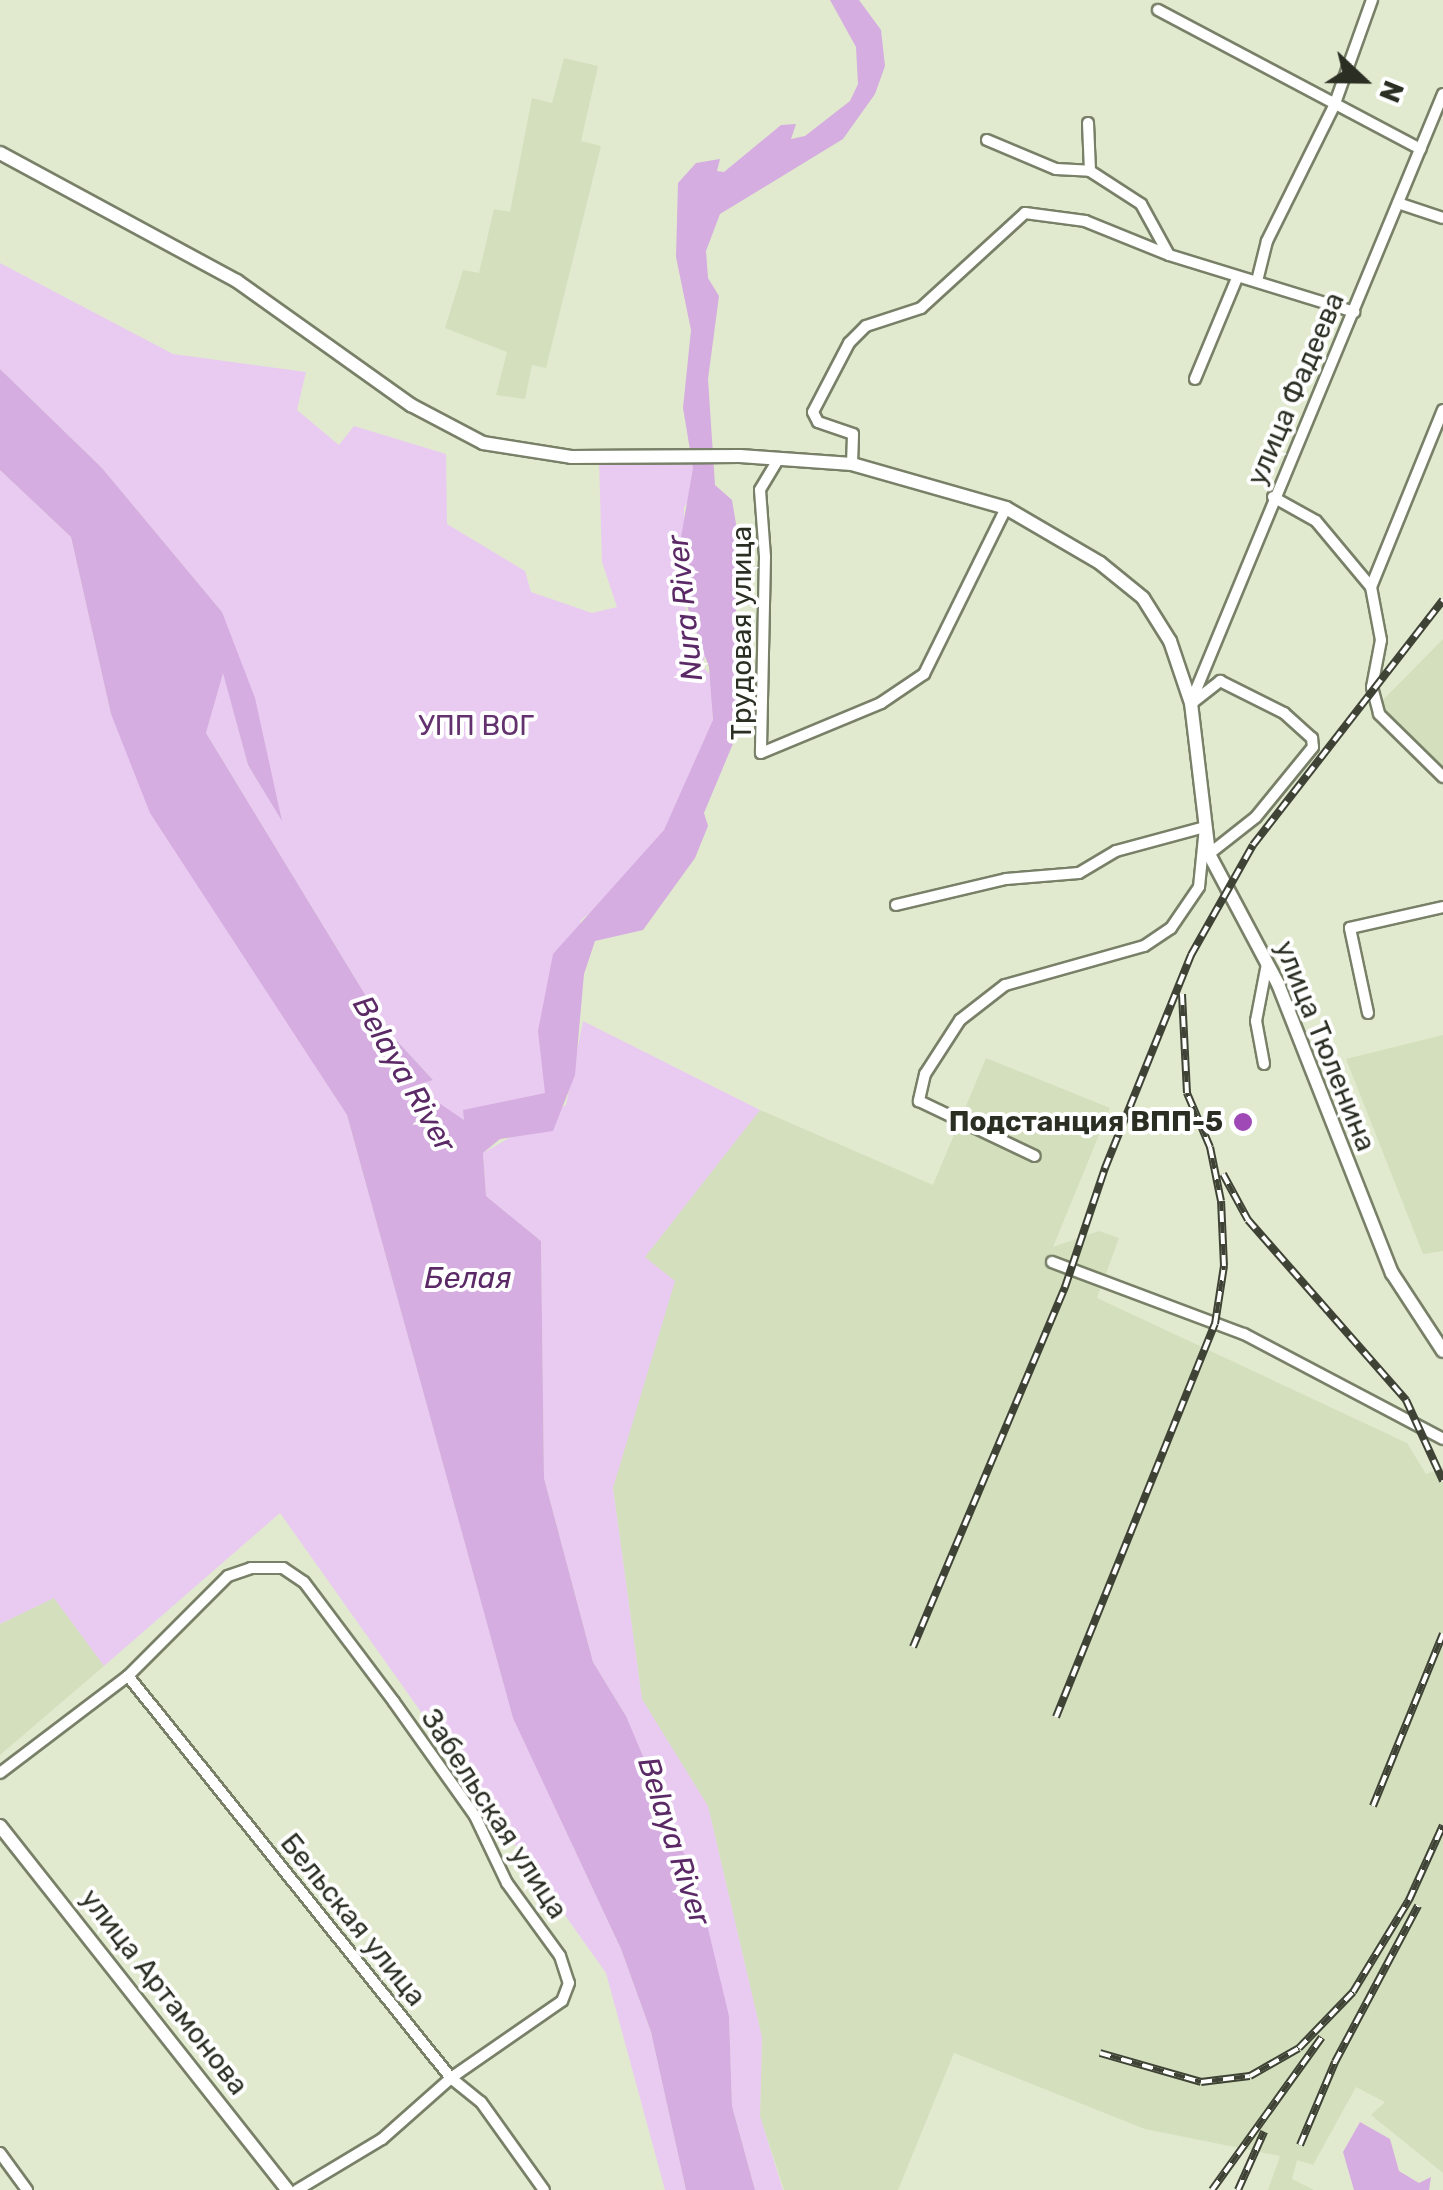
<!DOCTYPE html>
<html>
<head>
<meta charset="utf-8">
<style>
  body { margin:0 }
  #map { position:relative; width:1443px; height:2190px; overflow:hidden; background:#e1eacf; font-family:Rubik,sans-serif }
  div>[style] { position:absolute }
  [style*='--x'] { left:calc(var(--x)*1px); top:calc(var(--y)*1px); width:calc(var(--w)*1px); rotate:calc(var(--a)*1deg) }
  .built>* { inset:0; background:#d4dfbd }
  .green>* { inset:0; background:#e9cbf1 }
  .water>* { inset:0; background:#d5ade0 }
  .roads { filter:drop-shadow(2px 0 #788068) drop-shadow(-2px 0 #788068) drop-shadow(0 2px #788068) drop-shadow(0 -2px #788068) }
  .minor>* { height:10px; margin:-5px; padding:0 5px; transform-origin:5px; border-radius:5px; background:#fff }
  .tertiary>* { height:12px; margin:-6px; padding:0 6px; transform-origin:6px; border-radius:6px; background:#fff }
  .rail>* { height:8px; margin-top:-4px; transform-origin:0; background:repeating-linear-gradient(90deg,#fff 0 11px,#3e4336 0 22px); box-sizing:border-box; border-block:2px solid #3e4336 }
  .dots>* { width:28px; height:28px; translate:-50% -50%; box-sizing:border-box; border:5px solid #fff; border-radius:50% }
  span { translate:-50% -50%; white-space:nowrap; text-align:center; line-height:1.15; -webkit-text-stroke:8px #fff; paint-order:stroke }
  .street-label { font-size:28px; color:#2a2e23 }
  .park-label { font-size:28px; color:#62316e }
  .poi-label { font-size:28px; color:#2a2e23; font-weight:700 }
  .right { translate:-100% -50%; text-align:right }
  .water-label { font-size:30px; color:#5a2966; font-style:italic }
  .north { position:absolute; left:1313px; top:30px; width:100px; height:100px; -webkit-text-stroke:8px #fff; paint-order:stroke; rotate:112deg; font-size:28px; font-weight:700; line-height:40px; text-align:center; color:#2a2e23 }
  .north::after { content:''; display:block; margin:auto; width:35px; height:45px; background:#2a2e23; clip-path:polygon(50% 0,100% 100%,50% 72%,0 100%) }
</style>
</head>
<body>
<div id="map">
  <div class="built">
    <i style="clip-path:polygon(564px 58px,598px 66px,581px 141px,601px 146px,546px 368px,532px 365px,525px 399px,496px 395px,507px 352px,445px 328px,463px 270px,479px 273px,494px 209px,510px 212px,532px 98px,552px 103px)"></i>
    <i style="clip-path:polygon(1443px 639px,1443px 769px,1379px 704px)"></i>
    <i style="clip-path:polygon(1443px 1035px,1443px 1251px,1423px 1254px,1346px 1059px)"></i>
    <i style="clip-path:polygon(986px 1058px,1110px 1108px,1053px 1247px,1099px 1231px,1119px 1238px,1097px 1298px,1407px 1443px,1426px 1474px,1443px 1468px,1443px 2173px,1371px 2115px,1385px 2102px,1356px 2087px,1313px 2165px,1297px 2160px,1292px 2179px,1314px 2190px,1268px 2190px,1280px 2156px,1145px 2129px,954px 2053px,898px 2190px,784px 2190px,760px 2116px,762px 2037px,708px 1806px,642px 1699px,613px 1488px,674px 1282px,645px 1257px,760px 1110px,933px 1185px)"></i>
    <i style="clip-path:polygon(54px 1598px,104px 1666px,0 1755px,0 1624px)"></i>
  </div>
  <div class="green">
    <i style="clip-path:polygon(0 263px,173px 354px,306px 372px,297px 410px,339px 445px,354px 426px,446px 454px,447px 524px,525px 571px,531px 592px,592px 613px,617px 607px,602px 562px,599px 462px,693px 459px,694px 496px,684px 507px,686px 626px,708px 651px,701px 665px,712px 677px,713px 735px,666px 853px,581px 920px,552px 1094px,466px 1121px,426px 1100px,413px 1085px,433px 1080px,386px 1029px,206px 733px,223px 671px,248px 765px,280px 817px,222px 612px,102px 468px,0 369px)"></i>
    <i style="clip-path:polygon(0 470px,71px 537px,111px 714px,208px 900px,347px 1115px,513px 1717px,621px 1949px,651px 2032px,686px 2190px,665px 2190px,606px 1973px,280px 1513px,104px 1666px,54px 1598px,0 1624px)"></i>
    <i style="clip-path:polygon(583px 1021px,760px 1110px,645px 1257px,675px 1281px,613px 1488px,642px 1699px,708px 1806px,762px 2037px,760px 2116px,783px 2190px,755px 2190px,732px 2106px,729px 2016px,626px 1716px,593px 1662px,544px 1478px,541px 1241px,486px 1196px,483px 1153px,566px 1105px)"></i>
  </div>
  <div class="water">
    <i style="clip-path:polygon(830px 0,859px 0,881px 30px,885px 66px,875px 94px,843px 139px,720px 214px,706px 251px,708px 278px,719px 296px,708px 379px,715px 485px,732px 500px,743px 566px,736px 600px,737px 734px,704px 813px,708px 826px,695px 858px,643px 930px,595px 941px,584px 974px,575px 1075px,553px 1131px,500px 1139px,483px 1153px,486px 1196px,541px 1241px,544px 1478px,593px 1662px,626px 1716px,698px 1887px,729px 2016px,732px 2106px,755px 2190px,686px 2190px,651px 2032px,621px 1949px,513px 1718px,347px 1115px,150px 813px,111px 714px,71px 537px,0 470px,0 369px,102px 468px,222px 612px,255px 698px,282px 821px,248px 765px,223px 673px,206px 733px,386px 1029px,433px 1080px,414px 1086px,464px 1120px,463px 1110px,545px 1093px,538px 1031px,553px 954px,664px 830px,713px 720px,709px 667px,682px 592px,680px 543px,693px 468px,683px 408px,691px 330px,676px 257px,678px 183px,696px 163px,720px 159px,717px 171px,724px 172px,781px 125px,796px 124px,791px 139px,805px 136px,850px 101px,858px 84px,856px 47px)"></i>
    <i style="clip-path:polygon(1360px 2122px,1390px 2139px,1399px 2171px,1419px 2183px,1431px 2177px,1429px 2190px,1354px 2190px,1343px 2152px)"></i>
  </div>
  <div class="roads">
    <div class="minor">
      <i style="--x:1158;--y:10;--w:297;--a:27.9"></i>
      <i style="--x:1088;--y:123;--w:48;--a:87.6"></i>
      <i style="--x:1090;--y:171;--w:61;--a:32.9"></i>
      <i style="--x:1141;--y:204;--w:58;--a:61.2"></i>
      <i style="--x:1169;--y:255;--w:194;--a:17.1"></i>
      <i style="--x:987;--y:140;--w:75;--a:22.8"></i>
      <i style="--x:1056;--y:169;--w:34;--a:3"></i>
      <i style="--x:1398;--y:203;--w:47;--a:18.4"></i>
      <i style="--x:1257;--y:281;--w:41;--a:-76"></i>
      <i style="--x:1267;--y:241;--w:151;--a:-63.6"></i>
      <i style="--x:1334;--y:106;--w:113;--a:-70.3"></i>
      <i style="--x:1195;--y:379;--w:109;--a:-67.4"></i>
      <i style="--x:779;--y:458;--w:37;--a:121"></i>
      <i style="--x:760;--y:490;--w:67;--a:85.7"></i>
      <i style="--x:765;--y:557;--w:196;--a:91.2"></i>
      <i style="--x:761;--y:753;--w:130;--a:-22.6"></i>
      <i style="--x:881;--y:703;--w:52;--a:-34"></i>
      <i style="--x:924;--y:674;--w:185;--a:-63.7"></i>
      <i style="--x:852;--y:464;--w:30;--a:-88"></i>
      <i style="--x:853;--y:434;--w:37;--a:-161"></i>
      <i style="--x:818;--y:422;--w:11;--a:-117"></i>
      <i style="--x:813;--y:412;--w:78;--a:-62.4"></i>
      <i style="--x:849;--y:343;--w:24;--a:-45"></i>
      <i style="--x:866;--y:326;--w:58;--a:-18.1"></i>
      <i style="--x:921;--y:308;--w:141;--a:-42.4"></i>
      <i style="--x:1025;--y:213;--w:61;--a:7.6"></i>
      <i style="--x:1085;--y:221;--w:91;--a:22"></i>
      <i style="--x:1273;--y:497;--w:49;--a:29.2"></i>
      <i style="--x:1316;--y:521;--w:86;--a:50.2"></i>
      <i style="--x:1371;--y:587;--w:54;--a:79.3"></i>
      <i style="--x:1381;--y:640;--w:48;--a:100.8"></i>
      <i style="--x:1372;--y:687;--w:28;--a:75"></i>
      <i style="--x:1379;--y:714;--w:90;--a:44.5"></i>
      <i style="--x:1371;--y:587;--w:191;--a:-67.9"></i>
      <i style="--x:1191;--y:702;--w:658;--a:-67.49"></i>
      <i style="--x:1192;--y:703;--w:36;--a:-38"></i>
      <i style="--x:1220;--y:681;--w:72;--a:26.6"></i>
      <i style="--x:1284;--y:713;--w:38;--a:42"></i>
      <i style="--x:1312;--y:738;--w:9;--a:84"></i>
      <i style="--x:1313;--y:747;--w:90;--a:129.2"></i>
      <i style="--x:1256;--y:817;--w:60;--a:141.8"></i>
      <i style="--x:896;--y:905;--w:113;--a:-13.3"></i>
      <i style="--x:1006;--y:879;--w:73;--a:-4.7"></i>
      <i style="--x:1079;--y:873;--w:43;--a:-30.7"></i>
      <i style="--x:1116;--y:851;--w:92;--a:-15.1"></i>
      <i style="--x:1205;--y:827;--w:60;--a:95.7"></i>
      <i style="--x:1199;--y:887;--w:50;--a:124.3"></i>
      <i style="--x:1171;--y:928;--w:32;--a:146"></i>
      <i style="--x:1144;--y:946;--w:144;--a:164.3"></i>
      <i style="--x:1005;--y:985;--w:57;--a:142.1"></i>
      <i style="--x:960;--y:1020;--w:64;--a:122.9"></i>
      <i style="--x:925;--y:1074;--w:28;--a:103"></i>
      <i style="--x:919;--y:1101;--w:128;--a:25.4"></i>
      <i style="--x:1368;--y:1013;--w:87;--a:-102"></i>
      <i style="--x:1350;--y:928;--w:95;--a:-12.7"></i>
      <i style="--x:1264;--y:1064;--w:44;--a:-100.5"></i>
      <i style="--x:1256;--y:1021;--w:58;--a:-79.1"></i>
      <i style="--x:1052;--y:1262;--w:205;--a:20.6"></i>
      <i style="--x:1244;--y:1334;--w:225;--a:27.8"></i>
      <i style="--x:128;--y:1676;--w:516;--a:51.22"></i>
      <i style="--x:451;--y:2078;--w:38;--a:39"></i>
      <i style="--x:481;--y:2102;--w:108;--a:54.4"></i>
      <i style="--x:0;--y:1773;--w:161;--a:-37.2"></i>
      <i style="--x:128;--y:1676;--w:141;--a:-45"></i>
      <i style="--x:228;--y:1576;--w:24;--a:-19"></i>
      <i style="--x:251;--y:1568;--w:32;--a:0"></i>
      <i style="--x:283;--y:1568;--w:25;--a:34"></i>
      <i style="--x:304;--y:1582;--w:150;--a:53.1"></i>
      <i style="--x:394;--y:1702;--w:140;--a:54.6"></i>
      <i style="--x:475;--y:1816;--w:74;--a:64.5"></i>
      <i style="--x:507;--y:1883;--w:90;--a:54"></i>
      <i style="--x:560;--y:1956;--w:28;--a:72"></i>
      <i style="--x:569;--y:1983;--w:19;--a:111"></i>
      <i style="--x:562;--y:2001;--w:135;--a:145.3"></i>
      <i style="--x:451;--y:2078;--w:92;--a:138.5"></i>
      <i style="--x:382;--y:2139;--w:99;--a:149"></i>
      <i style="--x:0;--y:2153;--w:46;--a:53.9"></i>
    </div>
    <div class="tertiary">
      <i style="--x:0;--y:153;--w:269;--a:28.4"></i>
      <i style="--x:237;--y:281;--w:214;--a:35.5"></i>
      <i style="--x:411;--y:405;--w:81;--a:27.8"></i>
      <i style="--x:483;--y:443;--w:89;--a:9"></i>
      <i style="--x:571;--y:457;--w:169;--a:-0.3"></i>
      <i style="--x:740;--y:456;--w:112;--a:4.1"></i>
      <i style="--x:852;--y:464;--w:160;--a:15.9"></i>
      <i style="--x:1006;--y:508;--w:109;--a:30.3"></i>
      <i style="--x:1100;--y:563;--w:55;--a:39.1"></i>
      <i style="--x:1143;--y:598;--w:51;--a:57.9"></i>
      <i style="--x:1170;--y:641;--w:65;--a:71.3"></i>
      <i style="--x:1191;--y:703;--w:152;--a:83.2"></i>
      <i style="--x:1209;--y:854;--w:147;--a:62"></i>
      <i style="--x:1278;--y:984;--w:311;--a:68.5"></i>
      <i style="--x:1392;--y:1273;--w:93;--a:56.8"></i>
      <i style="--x:0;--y:1826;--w:464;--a:51.7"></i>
    </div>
  </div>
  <div class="rail">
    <i style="--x:1223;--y:1174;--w:52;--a:61.5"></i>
    <i style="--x:1248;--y:1220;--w:240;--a:48.7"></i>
    <i style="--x:1406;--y:1400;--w:89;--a:65.4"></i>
    <i style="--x:913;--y:1647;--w:391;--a:-67.1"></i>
    <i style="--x:1065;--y:1287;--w:126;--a:-71.4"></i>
    <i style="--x:1105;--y:1168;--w:230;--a:-68"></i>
    <i style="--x:1191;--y:955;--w:126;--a:-60.6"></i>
    <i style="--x:1253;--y:845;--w:310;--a:-52.2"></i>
    <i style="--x:1056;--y:1717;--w:424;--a:-68"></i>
    <i style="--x:1215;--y:1324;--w:59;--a:-81.2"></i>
    <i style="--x:1224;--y:1266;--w:65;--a:-92.6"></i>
    <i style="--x:1221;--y:1201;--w:55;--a:-101.5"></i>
    <i style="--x:1210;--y:1147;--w:59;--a:-113.1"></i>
    <i style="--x:1187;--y:1093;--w:99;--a:-92.9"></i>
    <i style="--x:1373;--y:1806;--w:186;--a:-67.9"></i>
    <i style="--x:1100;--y:2053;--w:105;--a:16"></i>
    <i style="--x:1201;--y:2082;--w:49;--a:-7"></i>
    <i style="--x:1250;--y:2076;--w:56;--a:-29.7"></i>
    <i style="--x:1299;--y:2048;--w:78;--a:-46"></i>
    <i style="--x:1353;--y:1992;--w:108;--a:-58.7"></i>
    <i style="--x:1409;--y:1900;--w:82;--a:-65.6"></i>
    <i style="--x:1300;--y:2145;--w:90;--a:-67.1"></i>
    <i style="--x:1335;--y:2062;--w:177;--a:-62"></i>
    <i style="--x:1212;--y:2190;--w:188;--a:-54.3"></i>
    <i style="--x:1238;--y:2190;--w:64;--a:-65.9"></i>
  </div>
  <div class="dots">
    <i style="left:1243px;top:1122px;background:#9f49b6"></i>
  </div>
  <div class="street-label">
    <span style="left:1296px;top:389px;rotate:-67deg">улица Фадеева</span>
    <span style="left:742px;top:633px;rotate:-90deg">Трудовая улица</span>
    <span style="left:1325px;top:1046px;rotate:68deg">улица Тюленина</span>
    <span style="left:494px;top:1814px;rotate:57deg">Забельская улица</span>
    <span style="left:353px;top:1920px;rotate:51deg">Бельская улица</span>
    <span style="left:164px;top:1992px;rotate:52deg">улица Артамонова</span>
  </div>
  <div class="park-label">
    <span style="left:476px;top:726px">УПП ВОГ</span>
  </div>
  <div class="poi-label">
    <span class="right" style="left:1223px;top:1122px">Подстанция ВПП-5</span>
  </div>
  <div class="water-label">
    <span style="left:685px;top:608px;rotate:-96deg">Nura River</span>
    <span style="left:404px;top:1074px;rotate:60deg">Belaya River</span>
    <span style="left:468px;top:1278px">Белая</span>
    <span style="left:674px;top:1841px;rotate:72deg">Belaya River</span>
  </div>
  <div class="north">N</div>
</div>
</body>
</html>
